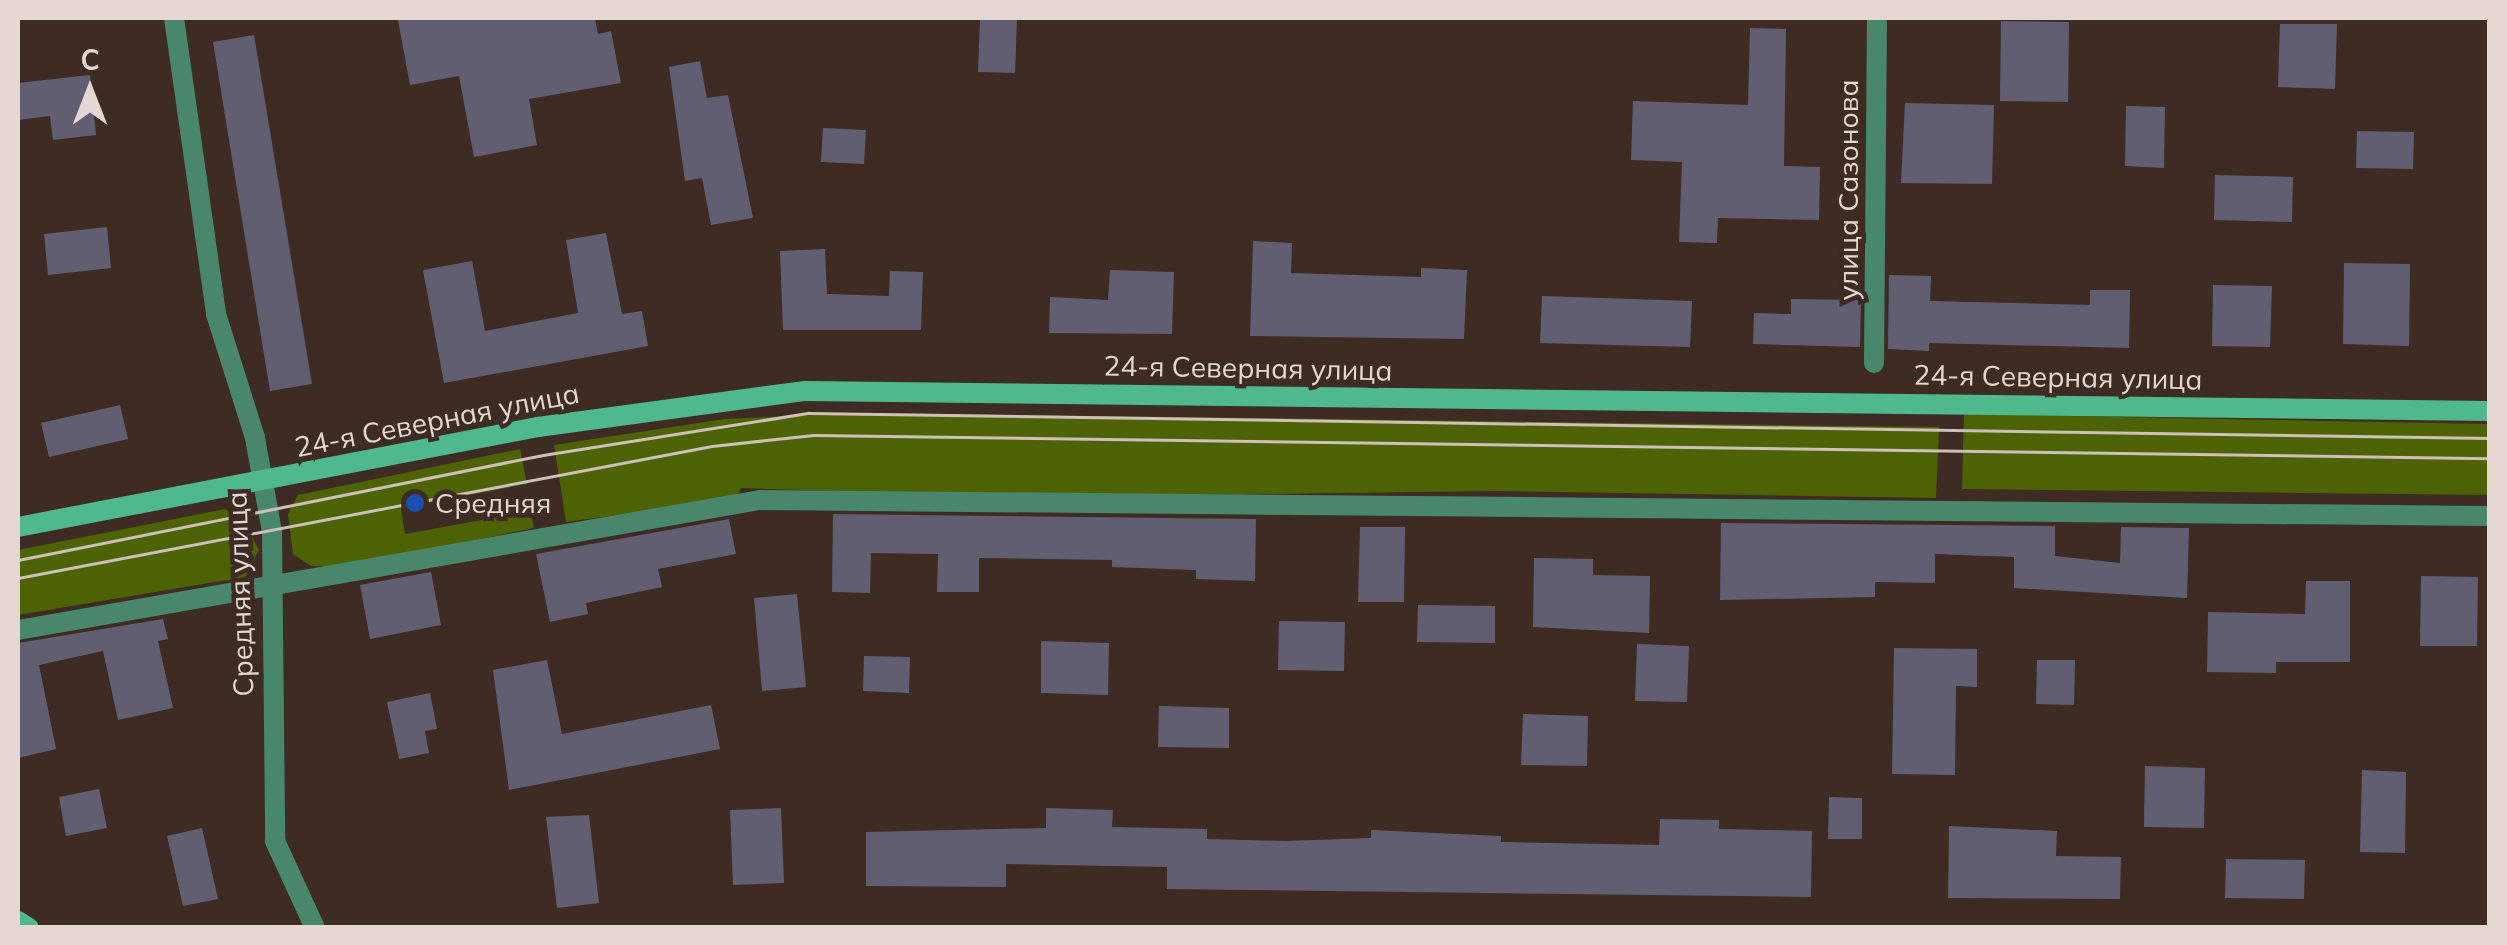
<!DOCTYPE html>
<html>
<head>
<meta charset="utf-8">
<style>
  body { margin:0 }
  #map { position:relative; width:2507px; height:945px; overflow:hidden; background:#3e2b24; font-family:Mulish,sans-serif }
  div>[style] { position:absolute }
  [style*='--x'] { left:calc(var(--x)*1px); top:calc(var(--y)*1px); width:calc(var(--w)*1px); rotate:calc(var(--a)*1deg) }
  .green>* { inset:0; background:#4d6202 }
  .building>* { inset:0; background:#615e72 }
  .minor>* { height:20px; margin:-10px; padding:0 10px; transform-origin:10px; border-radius:10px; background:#49876c }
  .secondary>* { height:20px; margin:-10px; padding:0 10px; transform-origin:10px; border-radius:10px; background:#4fb88d }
  .tram>* { height:2.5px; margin:-1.25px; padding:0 1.25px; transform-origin:1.25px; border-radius:1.25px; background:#cdbfba }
  .dots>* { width:28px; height:28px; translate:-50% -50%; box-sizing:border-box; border:5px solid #3e2b24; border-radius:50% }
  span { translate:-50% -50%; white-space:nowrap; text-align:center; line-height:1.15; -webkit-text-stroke:9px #3e2b24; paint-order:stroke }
  .street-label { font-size:28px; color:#e5d8d3 }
  .poi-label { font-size:28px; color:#e5d8d3 }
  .left { translate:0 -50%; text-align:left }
  .frame { position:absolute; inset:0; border:20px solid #e5d8d3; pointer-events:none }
  .north { position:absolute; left:40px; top:40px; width:100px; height:100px; -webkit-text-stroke:8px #3e2b24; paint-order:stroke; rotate:0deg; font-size:28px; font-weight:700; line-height:40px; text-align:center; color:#e5d8d3 }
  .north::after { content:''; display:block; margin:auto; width:35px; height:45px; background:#e5d8d3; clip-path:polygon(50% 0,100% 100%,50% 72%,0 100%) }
</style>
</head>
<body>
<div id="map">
  <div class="green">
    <i style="clip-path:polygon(857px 413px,1939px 427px,1936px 498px,1494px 491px,1027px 497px,741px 488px,735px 499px,566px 522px,554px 445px,724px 419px)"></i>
    <i style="clip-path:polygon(1964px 414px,2489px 424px,2489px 495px,1962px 489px)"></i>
    <i style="clip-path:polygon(520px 449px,527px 484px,401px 508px,405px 534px,530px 511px,534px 528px,343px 567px,311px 566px,293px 554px,288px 514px,298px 495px)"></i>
    <i style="clip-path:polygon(225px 509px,244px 522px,259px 550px,245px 577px,18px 615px,18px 550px)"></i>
  </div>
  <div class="building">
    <i style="clip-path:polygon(415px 18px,595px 18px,598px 34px,611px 31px,621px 83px,529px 99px,537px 145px,474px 157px,459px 76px,410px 85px,398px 20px)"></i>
    <i style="clip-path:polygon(980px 18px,1017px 18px,1015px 73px,978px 72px)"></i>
    <i style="clip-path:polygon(2001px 21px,2069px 22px,2068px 102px,2000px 101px)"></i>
    <i style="clip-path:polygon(2280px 24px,2337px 24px,2335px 89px,2278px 87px)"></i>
    <i style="clip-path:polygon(1750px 28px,1786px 29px,1784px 166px,1820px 167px,1819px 220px,1718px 218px,1717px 243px,1679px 242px,1682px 162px,1631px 160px,1633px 101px,1748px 105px)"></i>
    <i style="clip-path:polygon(254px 35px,312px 384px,270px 391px,213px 42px)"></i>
    <i style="clip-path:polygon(700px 61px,707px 98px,728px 95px,753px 218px,711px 225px,702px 178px,685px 181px,669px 67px)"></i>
    <i style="clip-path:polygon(90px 75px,96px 135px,53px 140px,50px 116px,18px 120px,18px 83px)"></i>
    <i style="clip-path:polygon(1905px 103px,1994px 105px,1992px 184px,1901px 183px)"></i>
    <i style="clip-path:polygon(2126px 106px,2165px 107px,2164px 168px,2125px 166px)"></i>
    <i style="clip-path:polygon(823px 128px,866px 130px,864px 164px,821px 162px)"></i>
    <i style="clip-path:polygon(2357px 131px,2414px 132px,2413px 169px,2356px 168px)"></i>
    <i style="clip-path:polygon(2215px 175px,2293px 177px,2292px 222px,2214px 220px)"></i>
    <i style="clip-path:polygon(107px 227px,111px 268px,48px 275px,44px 234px)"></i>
    <i style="clip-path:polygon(606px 233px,622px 314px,642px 311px,648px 346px,444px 383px,423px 270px,472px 261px,485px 331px,578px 313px,566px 240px)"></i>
    <i style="clip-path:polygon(1253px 241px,1292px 243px,1291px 273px,1421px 277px,1421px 268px,1467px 270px,1464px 339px,1250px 336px)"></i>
    <i style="clip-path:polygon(825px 249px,827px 294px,889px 296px,890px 271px,923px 272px,921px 330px,783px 330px,780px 251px)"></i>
    <i style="clip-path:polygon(2344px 263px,2410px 264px,2409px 346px,2343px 344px)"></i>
    <i style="clip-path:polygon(1110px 270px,1174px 272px,1172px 334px,1049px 333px,1050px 297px,1108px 300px)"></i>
    <i style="clip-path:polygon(1889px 275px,1931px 276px,1930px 301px,2090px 305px,2090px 290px,2130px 290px,2129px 348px,1929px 343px,1929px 351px,1888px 349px)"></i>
    <i style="clip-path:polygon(2213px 285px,2272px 286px,2270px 347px,2212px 346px)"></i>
    <i style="clip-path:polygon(1542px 296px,1692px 301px,1690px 347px,1540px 343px)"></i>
    <i style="clip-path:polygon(1791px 299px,1861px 300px,1860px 347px,1753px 344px,1754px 313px,1791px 314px)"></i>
    <i style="clip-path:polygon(120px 405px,128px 439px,49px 457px,41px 423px)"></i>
    <i style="clip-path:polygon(833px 514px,1256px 519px,1255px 581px,1196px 579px,1196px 570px,1112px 567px,1112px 560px,979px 558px,979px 592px,937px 592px,938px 554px,871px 553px,870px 593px,832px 592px)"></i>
    <i style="clip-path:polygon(729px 519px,736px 554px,658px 569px,662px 587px,586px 603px,588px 614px,550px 622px,536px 554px)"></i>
    <i style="clip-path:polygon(1721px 523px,2055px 526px,2055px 556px,2120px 563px,2121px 527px,2189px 528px,2187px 598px,2014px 588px,2014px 557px,1935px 554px,1935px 583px,1875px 582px,1875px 597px,1720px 600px)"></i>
    <i style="clip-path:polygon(1360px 527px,1405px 527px,1404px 602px,1358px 602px)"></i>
    <i style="clip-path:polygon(1534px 558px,1593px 559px,1593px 575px,1650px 576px,1649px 633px,1533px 627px)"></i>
    <i style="clip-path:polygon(431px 572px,441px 625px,370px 639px,360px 585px)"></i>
    <i style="clip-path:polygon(2421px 576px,2478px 577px,2477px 646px,2420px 646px)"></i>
    <i style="clip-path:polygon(2306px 581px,2350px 581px,2350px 662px,2276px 662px,2276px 673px,2207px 672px,2208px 612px,2305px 614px)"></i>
    <i style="clip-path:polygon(797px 594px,806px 687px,762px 691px,754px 598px)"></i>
    <i style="clip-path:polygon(1418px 605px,1495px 606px,1495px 643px,1417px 642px)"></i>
    <i style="clip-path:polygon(163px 619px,168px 639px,158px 641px,173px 708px,118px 720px,103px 651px,39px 665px,56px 749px,18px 758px,18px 643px)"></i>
    <i style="clip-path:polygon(1279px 621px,1345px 622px,1344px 671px,1278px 670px)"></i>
    <i style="clip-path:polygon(1041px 641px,1109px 643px,1108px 695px,1041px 693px)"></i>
    <i style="clip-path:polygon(1637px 644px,1689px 646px,1687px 702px,1635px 701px)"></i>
    <i style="clip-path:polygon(1894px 648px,1977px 649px,1977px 687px,1956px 686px,1955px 775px,1892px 774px)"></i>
    <i style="clip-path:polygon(864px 656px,910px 657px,909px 693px,863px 691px)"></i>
    <i style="clip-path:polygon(547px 660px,562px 734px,711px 705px,720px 749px,509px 790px,493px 670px)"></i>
    <i style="clip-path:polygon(2037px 660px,2075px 660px,2074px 705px,2036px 704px)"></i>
    <i style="clip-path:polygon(430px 693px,437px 729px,425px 731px,429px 753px,399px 759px,387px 702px)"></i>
    <i style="clip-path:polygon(1159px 706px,1229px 708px,1229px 748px,1158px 747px)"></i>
    <i style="clip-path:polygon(1523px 714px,1588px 716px,1587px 766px,1521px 765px)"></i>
    <i style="clip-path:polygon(2145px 766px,2205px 768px,2204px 828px,2144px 827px)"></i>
    <i style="clip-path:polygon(2362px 770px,2406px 772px,2405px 853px,2360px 852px)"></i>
    <i style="clip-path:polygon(99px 789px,107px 828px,66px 836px,59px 797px)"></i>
    <i style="clip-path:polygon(1829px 797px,1862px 798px,1862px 839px,1828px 839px)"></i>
    <i style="clip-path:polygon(781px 808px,784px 883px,733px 885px,730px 810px)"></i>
    <i style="clip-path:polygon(1046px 808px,1113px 810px,1112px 827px,1207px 829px,1207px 839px,1286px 841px,1371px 838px,1371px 830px,1501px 836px,1501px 842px,1659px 845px,1660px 819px,1719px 820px,1719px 829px,1812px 831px,1811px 897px,1167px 889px,1167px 867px,1006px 864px,1006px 887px,866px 886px,866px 832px,1046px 828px)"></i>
    <i style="clip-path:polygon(589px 815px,599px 903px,557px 908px,546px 817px)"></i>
    <i style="clip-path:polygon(1949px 826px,2057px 831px,2056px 856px,2121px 857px,2120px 899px,1948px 898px)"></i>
    <i style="clip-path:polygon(202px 828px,218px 899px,183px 906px,167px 836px)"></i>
    <i style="clip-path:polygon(2226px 859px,2305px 860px,2304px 899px,2225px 898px)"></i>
  </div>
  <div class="minor">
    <i style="--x:174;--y:18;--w:299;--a:81.9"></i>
    <i style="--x:216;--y:314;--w:130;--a:72.5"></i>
    <i style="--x:255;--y:438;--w:96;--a:79.7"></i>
    <i style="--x:272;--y:532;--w:309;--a:89.4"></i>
    <i style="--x:275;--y:841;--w:96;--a:65.3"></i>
    <i style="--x:1874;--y:363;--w:345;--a:-89.5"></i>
    <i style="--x:18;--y:630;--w:753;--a:-9.94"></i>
    <i style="--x:760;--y:500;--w:1730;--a:0.53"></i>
  </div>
  <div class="secondary">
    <i style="--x:18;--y:527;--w:530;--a:-10.89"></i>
    <i style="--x:538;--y:427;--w:270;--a:-7.7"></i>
    <i style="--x:806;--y:391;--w:1684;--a:0.68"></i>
    <i style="--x:18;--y:921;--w:13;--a:32"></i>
  </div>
  <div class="tram">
    <i style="--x:18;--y:560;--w:535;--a:-11.31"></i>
    <i style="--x:543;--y:455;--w:269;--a:-9"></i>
    <i style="--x:809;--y:413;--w:1681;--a:0.85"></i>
    <i style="--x:18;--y:578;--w:706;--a:-10.77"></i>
    <i style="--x:712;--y:446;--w:102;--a:-6.2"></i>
    <i style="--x:813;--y:435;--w:1677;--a:0.79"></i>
  </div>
  <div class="dots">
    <i style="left:415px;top:503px;background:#1a4fb4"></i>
  </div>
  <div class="street-label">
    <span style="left:1848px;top:190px;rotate:-90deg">улица Сазонова</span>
    <span style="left:1248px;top:368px;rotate:1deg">24-я Северная улица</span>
    <span style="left:2058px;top:377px;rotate:1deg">24-я Северная улица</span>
    <span style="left:437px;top:420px;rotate:-11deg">24-я Северная улица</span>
    <span style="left:240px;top:594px;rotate:-92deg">Средняя улица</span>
  </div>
  <div class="poi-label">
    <span class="left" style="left:435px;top:503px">Средняя</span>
  </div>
  <div class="frame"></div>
  <div class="north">С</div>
</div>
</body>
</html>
